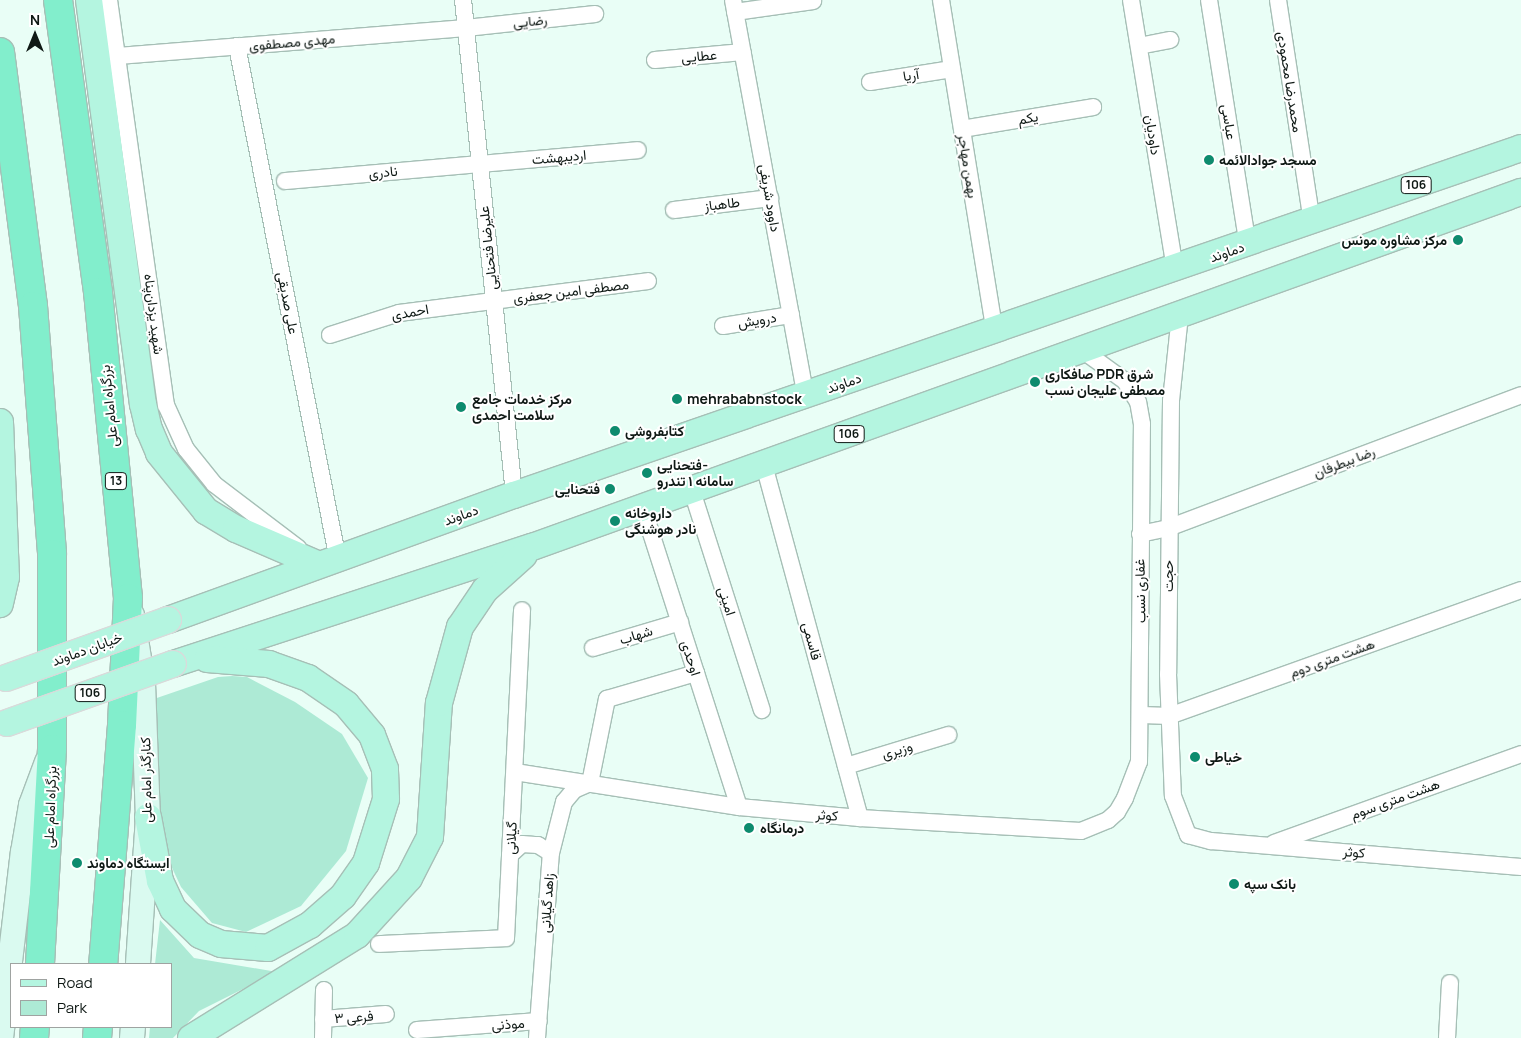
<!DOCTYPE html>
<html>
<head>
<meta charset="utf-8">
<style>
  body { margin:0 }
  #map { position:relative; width:1521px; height:1038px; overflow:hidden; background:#e9fef6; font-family:Manrope,Vazirmatn,sans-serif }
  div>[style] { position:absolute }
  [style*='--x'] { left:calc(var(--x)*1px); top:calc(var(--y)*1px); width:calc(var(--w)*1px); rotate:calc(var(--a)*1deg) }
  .green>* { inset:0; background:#adead5 }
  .roads { filter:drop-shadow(1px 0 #a6bfb6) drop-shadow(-1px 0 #a6bfb6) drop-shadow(0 1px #a6bfb6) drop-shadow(0 -1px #a6bfb6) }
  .street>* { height:16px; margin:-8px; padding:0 8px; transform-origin:8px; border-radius:8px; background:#fff }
  .secondary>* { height:24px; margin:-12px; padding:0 12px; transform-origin:12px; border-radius:12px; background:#dafaf0 }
  .primary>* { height:26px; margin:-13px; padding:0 13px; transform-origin:13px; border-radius:13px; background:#b4f5e0 }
  .highway>* { height:28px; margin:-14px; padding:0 14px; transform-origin:14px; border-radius:14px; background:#82eecc }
  .bridges { filter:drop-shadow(1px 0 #d9dada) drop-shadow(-1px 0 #d9dada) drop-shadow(0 1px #d9dada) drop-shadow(0 -1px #d9dada) }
  .primary-bridge>* { height:26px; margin:-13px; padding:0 13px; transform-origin:13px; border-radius:13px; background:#b4f5e0 }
  .dots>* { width:14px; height:14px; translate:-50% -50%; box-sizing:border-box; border:2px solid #fff; border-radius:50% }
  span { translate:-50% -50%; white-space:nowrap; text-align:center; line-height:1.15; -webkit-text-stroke:4px #fff; paint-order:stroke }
  .shield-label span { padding:1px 4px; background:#fff; border:1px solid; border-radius:4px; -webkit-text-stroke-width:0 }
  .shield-label { font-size:12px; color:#0f1915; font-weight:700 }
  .street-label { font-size:14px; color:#0f1915 }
  .poi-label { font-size:14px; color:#0f1915; font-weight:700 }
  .left { translate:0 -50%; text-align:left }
  .right { translate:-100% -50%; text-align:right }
  .legend { position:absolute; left:10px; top:963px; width:162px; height:65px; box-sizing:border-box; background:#fff; border:1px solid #9fa3a1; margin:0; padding:6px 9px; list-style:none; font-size:15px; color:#0f1915 }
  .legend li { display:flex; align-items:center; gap:10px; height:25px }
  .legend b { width:25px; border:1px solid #9fa3a1 }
  .north { position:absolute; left:10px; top:10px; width:50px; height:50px; -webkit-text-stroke:4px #fff; paint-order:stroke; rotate:0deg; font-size:14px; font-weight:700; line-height:20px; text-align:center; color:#0f1915 }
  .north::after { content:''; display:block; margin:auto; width:18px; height:22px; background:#0f1915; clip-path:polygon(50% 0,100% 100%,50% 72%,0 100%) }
</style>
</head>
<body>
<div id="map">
  <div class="green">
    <i style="clip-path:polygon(232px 676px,247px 677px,295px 702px,342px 734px,368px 778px,346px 851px,301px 906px,246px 932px,212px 923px,181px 887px,159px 840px,151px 700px,218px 677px)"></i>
    <i style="clip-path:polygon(160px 920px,194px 958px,277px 972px,199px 1011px,173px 1038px,149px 1038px,150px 1027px,171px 1027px,171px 964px,155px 964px)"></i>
  </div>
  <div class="roads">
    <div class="street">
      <i style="--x:109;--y:0;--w:409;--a:82"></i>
      <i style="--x:166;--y:405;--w:48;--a:65.6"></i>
      <i style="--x:186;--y:449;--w:45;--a:51.3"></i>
      <i style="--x:214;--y:484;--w:106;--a:37.3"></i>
      <i style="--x:463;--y:0;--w:498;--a:84.1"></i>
      <i style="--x:733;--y:0;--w:404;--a:79.6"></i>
      <i style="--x:941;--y:0;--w:336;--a:80.8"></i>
      <i style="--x:1131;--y:0;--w:274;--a:80.7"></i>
      <i style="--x:1209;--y:0;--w:248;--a:81"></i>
      <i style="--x:1278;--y:0;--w:226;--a:81.3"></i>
      <i style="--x:735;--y:12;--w:79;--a:-8"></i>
      <i style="--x:237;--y:46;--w:524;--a:78.88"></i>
      <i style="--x:1139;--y:46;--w:32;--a:-11"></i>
      <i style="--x:118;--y:56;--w:349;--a:-4.6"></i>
      <i style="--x:466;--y:28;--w:130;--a:-6.2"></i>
      <i style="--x:655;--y:60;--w:88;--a:-5.2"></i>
      <i style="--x:870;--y:82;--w:83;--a:-9"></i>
      <i style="--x:962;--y:129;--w:133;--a:-9.5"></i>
      <i style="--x:285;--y:181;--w:354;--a:-5"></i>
      <i style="--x:674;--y:210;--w:97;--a:-7.1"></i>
      <i style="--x:1180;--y:315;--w:86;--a:96"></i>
      <i style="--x:1171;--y:401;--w:273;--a:90.6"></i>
      <i style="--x:1168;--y:674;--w:122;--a:87.7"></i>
      <i style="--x:1173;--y:796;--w:42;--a:69"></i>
      <i style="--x:1188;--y:835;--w:24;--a:15"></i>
      <i style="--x:1211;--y:841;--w:311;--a:4.8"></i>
      <i style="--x:723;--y:326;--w:69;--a:-9.2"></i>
      <i style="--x:330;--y:335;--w:72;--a:-17.7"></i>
      <i style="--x:399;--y:313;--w:251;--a:-7.3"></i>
      <i style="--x:764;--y:465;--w:366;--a:74.8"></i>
      <i style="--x:692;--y:491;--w:230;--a:72.3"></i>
      <i style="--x:643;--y:508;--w:314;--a:72.2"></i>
      <i style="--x:1140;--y:534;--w:29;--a:-12"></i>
      <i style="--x:1168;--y:528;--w:377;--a:-20.6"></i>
      <i style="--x:593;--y:648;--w:91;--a:-16.6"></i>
      <i style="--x:1142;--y:715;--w:27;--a:2"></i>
      <i style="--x:1169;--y:716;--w:374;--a:-19.7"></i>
      <i style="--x:846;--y:766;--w:107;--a:-16.9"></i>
      <i style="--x:515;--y:772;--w:227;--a:8.9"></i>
      <i style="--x:739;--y:807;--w:121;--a:5.2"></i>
      <i style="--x:860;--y:818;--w:221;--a:3.4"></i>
      <i style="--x:1081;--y:831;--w:29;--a:-22"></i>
      <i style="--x:1108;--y:820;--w:12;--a:-42"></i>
      <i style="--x:1117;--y:812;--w:16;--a:-60"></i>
      <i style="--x:1125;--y:798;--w:39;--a:-69"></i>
      <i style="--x:1139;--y:762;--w:338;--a:-89.5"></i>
      <i style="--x:1142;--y:424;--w:22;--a:-100"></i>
      <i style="--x:1138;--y:402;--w:25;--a:-122"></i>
      <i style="--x:1125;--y:381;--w:53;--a:-144.2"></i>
      <i style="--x:590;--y:783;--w:86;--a:-78.6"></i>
      <i style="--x:607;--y:699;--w:93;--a:-16.3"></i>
      <i style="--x:1274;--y:843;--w:263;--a:-19.8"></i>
      <i style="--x:510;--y:855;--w:16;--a:-43"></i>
      <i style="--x:522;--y:844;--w:16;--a:4"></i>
      <i style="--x:538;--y:845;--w:15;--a:32"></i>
      <i style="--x:379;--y:944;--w:127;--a:-2.7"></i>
      <i style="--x:506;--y:938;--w:328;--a:-87.2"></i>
      <i style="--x:323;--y:1019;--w:63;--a:-4.5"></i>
      <i style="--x:417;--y:1030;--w:122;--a:-4.2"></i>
      <i style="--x:323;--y:1038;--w:48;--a:-88.8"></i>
      <i style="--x:537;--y:1038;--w:186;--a:-85.7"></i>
      <i style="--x:551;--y:853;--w:53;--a:-75.7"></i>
      <i style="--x:564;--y:802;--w:16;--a:-50"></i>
      <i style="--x:574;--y:790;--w:17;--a:-24"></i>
      <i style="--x:1447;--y:1038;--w:55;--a:-86.9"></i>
    </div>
    <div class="secondary">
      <i style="--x:132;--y:615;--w:69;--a:80.8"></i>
      <i style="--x:143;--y:683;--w:134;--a:87.9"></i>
      <i style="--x:148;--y:817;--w:147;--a:93.9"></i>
      <i style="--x:1;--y:1038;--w:187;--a:-83.3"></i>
      <i style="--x:23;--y:852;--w:48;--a:-80.3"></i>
      <i style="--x:31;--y:805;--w:46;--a:-69.6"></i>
      <i style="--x:132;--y:1038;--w:11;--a:-85"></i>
    </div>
    <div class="primary">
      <i style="--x:89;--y:0;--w:408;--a:82.4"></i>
      <i style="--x:143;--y:404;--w:26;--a:77"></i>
      <i style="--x:149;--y:429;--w:26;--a:67"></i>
      <i style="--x:159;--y:453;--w:75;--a:51"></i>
      <i style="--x:206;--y:511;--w:35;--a:31"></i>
      <i style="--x:236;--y:529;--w:90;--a:23.4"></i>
      <i style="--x:0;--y:422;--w:155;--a:87.8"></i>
      <i style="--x:6;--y:577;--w:28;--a:103"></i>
      <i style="--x:168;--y:620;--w:368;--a:-19.9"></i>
      <i style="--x:514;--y:495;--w:1065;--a:-19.01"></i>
      <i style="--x:173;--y:664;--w:378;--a:-18.1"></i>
      <i style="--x:532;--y:547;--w:1051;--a:-19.75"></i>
      <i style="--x:148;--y:817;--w:65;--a:79.4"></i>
      <i style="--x:160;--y:881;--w:31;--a:65"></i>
      <i style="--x:173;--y:909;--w:37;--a:44"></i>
      <i style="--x:200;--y:935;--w:23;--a:23"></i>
      <i style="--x:221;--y:944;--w:47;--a:4.9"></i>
      <i style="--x:268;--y:948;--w:48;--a:-28.7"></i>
      <i style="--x:310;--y:925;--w:44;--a:-41.3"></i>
      <i style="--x:343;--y:896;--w:40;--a:-55.1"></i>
      <i style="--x:366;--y:863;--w:67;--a:-72.6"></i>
      <i style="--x:386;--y:799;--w:30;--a:-92"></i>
      <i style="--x:385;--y:769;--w:36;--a:-111"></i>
      <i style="--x:372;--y:735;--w:40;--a:-130"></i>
      <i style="--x:346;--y:704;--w:46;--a:-145.6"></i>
      <i style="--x:308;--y:678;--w:41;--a:-160.3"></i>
      <i style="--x:269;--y:664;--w:62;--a:-175.4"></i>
      <i style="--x:191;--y:1038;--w:195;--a:-31.8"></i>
      <i style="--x:357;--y:935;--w:77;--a:-47.6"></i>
      <i style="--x:409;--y:878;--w:46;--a:-62.9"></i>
      <i style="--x:430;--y:837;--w:134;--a:-86.2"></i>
      <i style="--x:439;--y:703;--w:79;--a:-74.6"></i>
      <i style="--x:460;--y:627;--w:45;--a:-56"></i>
      <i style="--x:485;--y:590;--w:52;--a:-41.9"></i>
    </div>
    <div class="highway">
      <i style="--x:58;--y:0;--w:295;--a:82.2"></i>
      <i style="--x:98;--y:292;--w:307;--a:84.4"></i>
      <i style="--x:128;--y:598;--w:127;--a:92.7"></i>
      <i style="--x:122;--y:725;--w:240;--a:94.5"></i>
      <i style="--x:0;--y:52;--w:256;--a:82.6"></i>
      <i style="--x:33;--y:306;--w:249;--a:85.6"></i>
      <i style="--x:52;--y:554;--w:195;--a:90"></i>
      <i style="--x:52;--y:749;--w:215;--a:93.2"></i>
      <i style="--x:34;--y:1038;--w:11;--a:-85"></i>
      <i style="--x:97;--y:1038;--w:11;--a:-85"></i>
    </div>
  </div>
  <div class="bridges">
    <div class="primary-bridge">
      <i style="--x:6;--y:678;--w:172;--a:-19.7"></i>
      <i style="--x:7;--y:723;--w:176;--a:-19.6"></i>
    </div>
  </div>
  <div class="dots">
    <i style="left:1209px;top:160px;background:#0e8b6e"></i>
    <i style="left:1458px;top:240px;background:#0e8b6e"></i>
    <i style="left:1035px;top:382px;background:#0e8b6e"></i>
    <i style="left:677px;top:399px;background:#0e8b6e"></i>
    <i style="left:461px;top:407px;background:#0e8b6e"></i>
    <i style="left:615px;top:431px;background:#0e8b6e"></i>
    <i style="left:647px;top:473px;background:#0e8b6e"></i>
    <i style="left:610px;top:489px;background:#0e8b6e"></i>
    <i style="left:615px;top:521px;background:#0e8b6e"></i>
    <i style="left:1195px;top:757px;background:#0e8b6e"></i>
    <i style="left:749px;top:828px;background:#0e8b6e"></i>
    <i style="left:77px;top:863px;background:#0e8b6e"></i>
    <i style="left:1234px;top:884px;background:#0e8b6e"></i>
  </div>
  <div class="shield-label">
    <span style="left:1416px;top:185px">106</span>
    <span style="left:849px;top:434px">106</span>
    <span style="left:116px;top:481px">13</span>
    <span style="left:90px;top:693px">106</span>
  </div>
  <div class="street-label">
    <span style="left:530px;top:21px;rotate:-6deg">رضایی</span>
    <span style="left:292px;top:42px;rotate:-5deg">مهدی مصطفوی</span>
    <span style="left:699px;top:56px;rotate:-5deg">عطایی</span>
    <span style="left:911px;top:75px;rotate:-9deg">آریا</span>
    <span style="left:1290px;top:82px;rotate:81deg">محمدرضا محمودی</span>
    <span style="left:1028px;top:118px;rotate:-10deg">یکم</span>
    <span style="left:1229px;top:122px;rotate:81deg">عباسی</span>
    <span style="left:1153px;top:135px;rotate:81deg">داودیان</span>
    <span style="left:559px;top:157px;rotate:-5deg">اردیبهشت</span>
    <span style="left:968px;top:166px;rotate:81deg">بهمن مهاجر</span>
    <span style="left:383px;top:172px;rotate:-5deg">نادری</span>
    <span style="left:770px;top:198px;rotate:80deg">داوود شریفی</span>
    <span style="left:722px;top:204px;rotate:-7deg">طاهباز</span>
    <span style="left:488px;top:248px;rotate:-96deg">علیرضا فتحنایی</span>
    <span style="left:1227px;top:252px;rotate:-19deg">دماوند</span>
    <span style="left:571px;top:291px;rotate:-7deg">مصطفی امین جعفری</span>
    <span style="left:288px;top:303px;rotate:79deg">علی صدیقی</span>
    <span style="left:410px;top:312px;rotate:-10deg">احمدی</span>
    <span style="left:154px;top:314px;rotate:83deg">شهید یزدان‌پناه</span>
    <span style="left:757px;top:320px;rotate:-9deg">درویش</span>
    <span style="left:844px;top:383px;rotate:-19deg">دماوند</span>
    <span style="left:109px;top:406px;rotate:-96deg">بزرگراه امام علی</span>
    <span style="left:1344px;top:462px;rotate:-21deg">رضا بیطرفان</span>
    <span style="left:461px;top:515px;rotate:-20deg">دماوند</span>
    <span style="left:1168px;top:576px;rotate:-90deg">حجت</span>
    <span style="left:1140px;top:591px;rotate:-91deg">غفاری نسب</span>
    <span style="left:727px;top:601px;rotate:72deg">امینی</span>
    <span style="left:636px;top:635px;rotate:-17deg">شهاب</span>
    <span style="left:812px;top:641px;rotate:75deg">قاسمی</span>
    <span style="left:87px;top:649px;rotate:-20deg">خیابان دماوند</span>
    <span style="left:691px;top:658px;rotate:72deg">اوحدی</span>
    <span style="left:1332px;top:658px;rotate:-20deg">هشت متری دوم</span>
    <span style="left:897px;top:750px;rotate:-17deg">وزیری</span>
    <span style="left:146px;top:780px;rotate:-91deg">کنارگذر امام علی</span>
    <span style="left:1395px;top:799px;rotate:-20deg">هشت متری سوم</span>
    <span style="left:50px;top:807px;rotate:-88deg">بزرگراه امام علی</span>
    <span style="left:827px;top:815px;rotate:5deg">کوثر</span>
    <span style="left:511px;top:838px;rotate:-87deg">گیلانی</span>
    <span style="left:1354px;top:852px;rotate:5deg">کوثر</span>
    <span style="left:547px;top:903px;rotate:-86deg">زاهد گیلانی</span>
    <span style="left:354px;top:1017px;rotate:-4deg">فرعی ۳</span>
    <span style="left:508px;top:1024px;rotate:-4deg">موذنی</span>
  </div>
  <div class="poi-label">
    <span class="left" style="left:1219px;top:160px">مسجد جوادالائمه</span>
    <span class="right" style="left:1447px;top:240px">مرکز مشاوره مونس</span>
    <span class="left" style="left:1045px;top:382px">صافکاری PDR شرق<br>مصطفی علیجان نسب</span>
    <span class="left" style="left:472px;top:407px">مرکز خدمات جامع<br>سلامت احمدی</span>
    <span class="left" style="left:687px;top:399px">mehrababnstock</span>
    <span class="left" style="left:625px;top:431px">کتابفروشی</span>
    <span class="left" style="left:657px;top:473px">فتحنایی-<br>سامانه ۱ تندرو</span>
    <span class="right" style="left:600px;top:489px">فتحنایی</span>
    <span class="left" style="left:625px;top:521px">داروخانه<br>نادر هوشنگی</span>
    <span class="left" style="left:1205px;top:757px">خیاطی</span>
    <span class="left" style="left:760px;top:828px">درمانگاه</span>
    <span class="left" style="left:87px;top:863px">ایستگاه دماوند</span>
    <span class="left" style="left:1244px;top:884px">بانک سپه</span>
  </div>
  <ul class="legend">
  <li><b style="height:6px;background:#b4f5e0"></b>Road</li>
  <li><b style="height:14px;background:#adead5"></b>Park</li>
  </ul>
  <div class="north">N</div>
</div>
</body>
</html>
